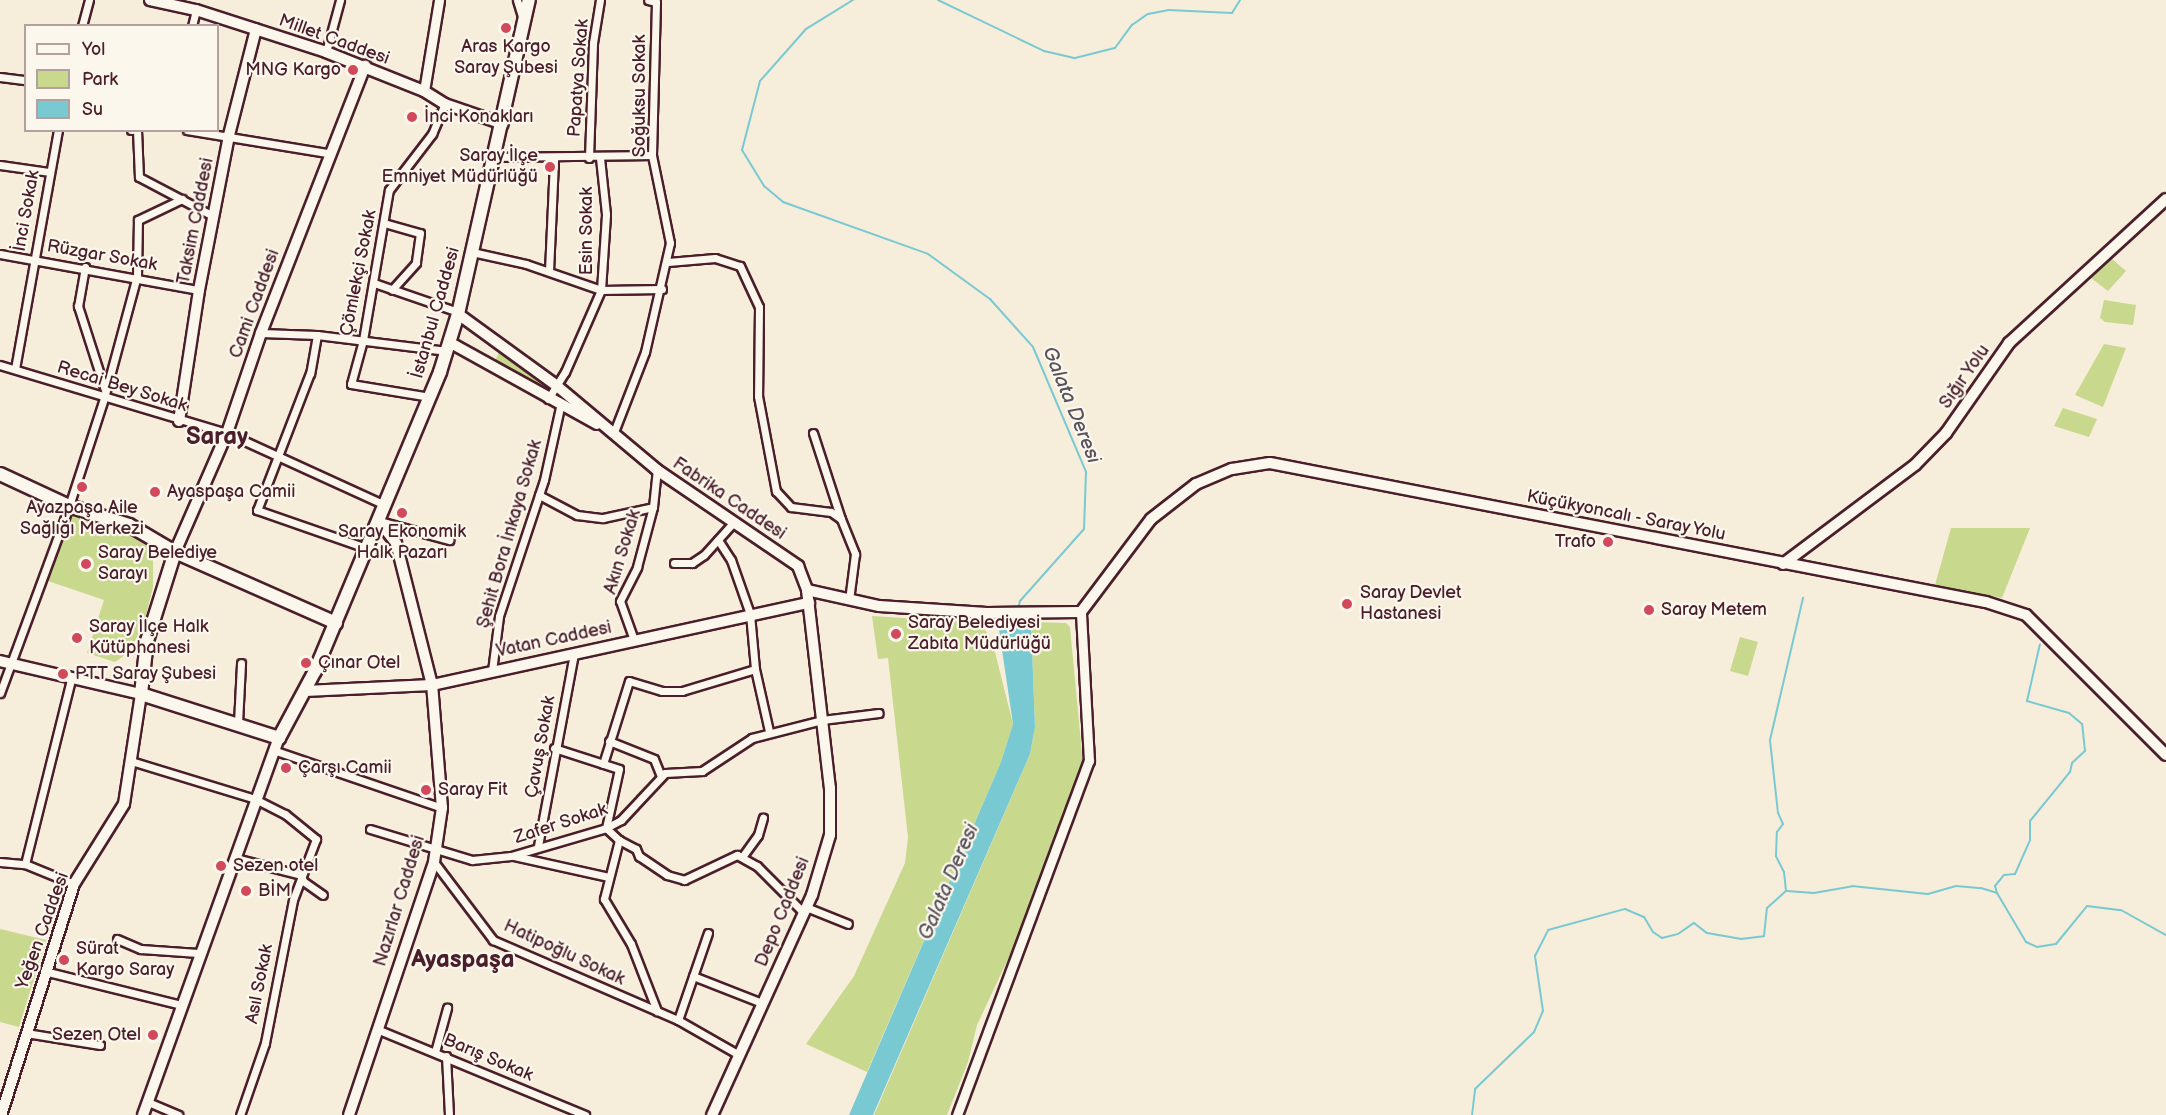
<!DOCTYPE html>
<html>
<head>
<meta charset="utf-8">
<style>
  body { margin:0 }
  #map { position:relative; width:2166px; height:1115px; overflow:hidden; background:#f7eddb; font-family:"Balsamiq Sans",sans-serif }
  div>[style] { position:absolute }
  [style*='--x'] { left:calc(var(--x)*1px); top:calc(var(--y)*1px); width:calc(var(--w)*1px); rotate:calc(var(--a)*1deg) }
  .green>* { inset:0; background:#c8d98e }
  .water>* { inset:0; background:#79c9d3 }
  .stream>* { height:2px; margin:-1px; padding:0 1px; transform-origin:1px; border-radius:1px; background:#79c9d3 }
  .roads { filter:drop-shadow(2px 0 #4a1f2b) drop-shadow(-2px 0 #4a1f2b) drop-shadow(0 2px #4a1f2b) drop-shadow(0 -2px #4a1f2b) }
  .minor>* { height:7px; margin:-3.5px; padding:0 3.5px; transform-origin:3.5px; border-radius:3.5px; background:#fbf7ec }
  .tertiary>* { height:9px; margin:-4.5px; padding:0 4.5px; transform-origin:4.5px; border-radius:4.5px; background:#fbf7ec }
  .secondary>* { height:10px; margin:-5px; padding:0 5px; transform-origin:5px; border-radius:5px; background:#fbf7ec }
  .primary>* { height:10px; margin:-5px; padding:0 5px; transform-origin:5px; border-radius:5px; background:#fbf7ec }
  .trunk>* { height:12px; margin:-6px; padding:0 6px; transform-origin:6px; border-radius:6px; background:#fbf7ec }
  .dots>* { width:16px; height:16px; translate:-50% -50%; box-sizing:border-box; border:3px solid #fbf7ec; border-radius:50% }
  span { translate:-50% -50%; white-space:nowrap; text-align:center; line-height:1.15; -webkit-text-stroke:4.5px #fbf7ec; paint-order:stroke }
  .street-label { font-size:18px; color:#4a1f2b }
  .poi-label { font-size:18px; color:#4a1f2b }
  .right { translate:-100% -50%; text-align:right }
  .left { translate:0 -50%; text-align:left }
  .water-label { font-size:20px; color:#58525d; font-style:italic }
  .district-label { font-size:24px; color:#4a1f2b; font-weight:700 }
  .legend { position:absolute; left:24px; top:24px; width:195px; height:108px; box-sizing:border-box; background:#fbf7ec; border:2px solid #b4a19f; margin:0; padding:8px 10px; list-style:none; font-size:18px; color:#4a1f2b }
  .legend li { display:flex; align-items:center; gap:12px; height:30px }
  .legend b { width:30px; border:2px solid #b4a19f }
</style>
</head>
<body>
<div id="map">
  <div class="green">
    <i style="clip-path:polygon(2112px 259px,2126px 271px,2108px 291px,2091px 278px)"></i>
    <i style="clip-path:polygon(2104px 300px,2136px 305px,2133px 325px,2105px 322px,2100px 318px)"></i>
    <i style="clip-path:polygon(2104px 344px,2126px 348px,2103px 407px,2075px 395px)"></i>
    <i style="clip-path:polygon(500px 350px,550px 387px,546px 394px,493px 365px)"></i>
    <i style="clip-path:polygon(2063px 408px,2097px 419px,2089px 437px,2054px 426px)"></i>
    <i style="clip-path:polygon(72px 515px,124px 532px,153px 550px,153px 587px,146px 615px,131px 651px,115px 662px,87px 653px,104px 600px,48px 581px)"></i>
    <i style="clip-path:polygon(1951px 528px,2030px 528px,2002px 598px,1935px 585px)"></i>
    <i style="clip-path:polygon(872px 616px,980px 623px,992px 640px,1013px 724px,1001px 762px,867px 1072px,806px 1044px,854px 976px,905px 863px,908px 837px,888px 658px,878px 659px)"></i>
    <i style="clip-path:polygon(1031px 622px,1066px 623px,1070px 627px,1083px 764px,1016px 942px,977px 1025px,968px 1062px,947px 1115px,874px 1115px,1030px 754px,1035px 727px)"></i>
    <i style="clip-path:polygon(1740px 637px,1758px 642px,1748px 676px,1730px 671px)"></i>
    <i style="clip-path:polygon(0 929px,46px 940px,19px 1027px,0 1022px)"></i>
  </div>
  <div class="water">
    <i style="clip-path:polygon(1031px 622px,1035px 727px,1030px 754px,873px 1115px,849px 1115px,1001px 762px,1013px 724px,998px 623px)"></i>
  </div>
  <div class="stream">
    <i style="--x:853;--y:0;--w:55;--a:148.3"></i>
    <i style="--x:806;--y:29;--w:69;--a:131.5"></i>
    <i style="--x:760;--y:81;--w:71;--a:104.6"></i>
    <i style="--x:742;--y:150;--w:42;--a:58.6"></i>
    <i style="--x:764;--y:186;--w:25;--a:40"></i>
    <i style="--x:783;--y:202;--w:154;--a:19.7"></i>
    <i style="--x:928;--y:254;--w:77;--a:36"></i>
    <i style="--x:990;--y:299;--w:64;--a:48.1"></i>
    <i style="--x:1033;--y:347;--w:136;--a:67"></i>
    <i style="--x:1086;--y:472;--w:57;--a:92"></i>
    <i style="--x:1084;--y:529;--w:96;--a:131.6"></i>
    <i style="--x:1020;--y:601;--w:8;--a:104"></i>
    <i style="--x:938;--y:0;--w:118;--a:25.7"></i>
    <i style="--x:1044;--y:51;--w:32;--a:13"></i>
    <i style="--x:1075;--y:58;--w:41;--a:-14"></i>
    <i style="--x:1115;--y:48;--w:29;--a:-54"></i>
    <i style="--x:1132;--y:25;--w:19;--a:-35"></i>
    <i style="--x:1148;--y:14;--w:20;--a:-11"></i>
    <i style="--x:1168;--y:10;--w:64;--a:2.7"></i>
    <i style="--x:1232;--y:13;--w:15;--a:-58"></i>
    <i style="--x:1787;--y:891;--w:27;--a:4"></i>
    <i style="--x:1814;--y:893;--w:39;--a:-10"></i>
    <i style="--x:1852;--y:886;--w:76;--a:6"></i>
    <i style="--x:1928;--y:894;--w:29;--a:-16"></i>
    <i style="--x:1956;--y:886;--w:25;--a:5"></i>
    <i style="--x:1981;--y:888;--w:17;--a:17"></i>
    <i style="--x:1997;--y:893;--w:57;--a:59.4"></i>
    <i style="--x:2026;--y:942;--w:12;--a:24"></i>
    <i style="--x:2037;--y:947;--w:19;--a:-9"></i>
    <i style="--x:2056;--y:944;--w:49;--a:-50.8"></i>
    <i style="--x:2087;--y:906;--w:34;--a:7"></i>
    <i style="--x:2121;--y:910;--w:51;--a:29.1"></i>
    <i style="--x:1997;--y:893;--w:7;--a:-106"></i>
    <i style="--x:1995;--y:886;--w:14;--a:-51"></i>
    <i style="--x:2004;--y:875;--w:11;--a:-5"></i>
    <i style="--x:2015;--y:874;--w:37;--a:-66"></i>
    <i style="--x:2030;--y:840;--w:19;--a:-90"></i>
    <i style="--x:2030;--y:821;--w:63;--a:-50.8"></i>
    <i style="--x:2070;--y:772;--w:9;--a:-77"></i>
    <i style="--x:2072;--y:763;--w:18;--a:-43"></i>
    <i style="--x:2085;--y:751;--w:27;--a:-96"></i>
    <i style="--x:2082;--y:724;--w:17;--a:-140"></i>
    <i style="--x:2069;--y:713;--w:44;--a:-164.1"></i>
    <i style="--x:2027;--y:701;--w:58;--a:-77.2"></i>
    <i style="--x:1472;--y:1115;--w:26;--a:-83"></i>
    <i style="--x:1475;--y:1089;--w:82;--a:-44"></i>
    <i style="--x:1534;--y:1032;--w:23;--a:-67"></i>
    <i style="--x:1543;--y:1011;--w:56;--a:-98.3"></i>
    <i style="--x:1535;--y:956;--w:29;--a:-63"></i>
    <i style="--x:1548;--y:930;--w:80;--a:-15.3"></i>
    <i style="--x:1625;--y:909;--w:21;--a:23"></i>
    <i style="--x:1644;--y:917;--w:17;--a:59"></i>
    <i style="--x:1653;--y:932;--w:11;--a:34"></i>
    <i style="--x:1662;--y:938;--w:16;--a:-14"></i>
    <i style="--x:1678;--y:934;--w:19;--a:-35"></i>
    <i style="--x:1694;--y:923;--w:16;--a:38"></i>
    <i style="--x:1707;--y:933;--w:35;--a:10"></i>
    <i style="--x:1741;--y:939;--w:23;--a:-7"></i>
    <i style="--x:1764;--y:936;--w:28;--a:-84"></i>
    <i style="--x:1767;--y:908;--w:25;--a:-42"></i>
    <i style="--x:1786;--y:891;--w:19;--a:-96"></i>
    <i style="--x:1784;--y:872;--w:18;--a:-117"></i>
    <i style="--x:1776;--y:856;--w:24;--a:-88"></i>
    <i style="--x:1777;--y:832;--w:10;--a:-53"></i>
    <i style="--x:1783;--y:824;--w:12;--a:-114"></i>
    <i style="--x:1778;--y:813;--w:73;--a:-96.3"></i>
    <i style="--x:1770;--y:740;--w:146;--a:-76.9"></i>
  </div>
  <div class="roads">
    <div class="minor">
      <i style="--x:517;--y:0;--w:21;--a:73"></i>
      <i style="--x:82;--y:26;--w:27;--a:-75"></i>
      <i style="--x:192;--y:26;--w:16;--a:-76"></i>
      <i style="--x:326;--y:52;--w:54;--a:-74.9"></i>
      <i style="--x:0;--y:77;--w:26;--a:7"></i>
      <i style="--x:131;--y:130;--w:1;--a:0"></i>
      <i style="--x:137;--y:130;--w:47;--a:87.6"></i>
      <i style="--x:139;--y:177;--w:84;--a:27.8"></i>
      <i style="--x:187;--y:130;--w:143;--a:9.3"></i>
      <i style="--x:495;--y:157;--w:157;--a:-0.7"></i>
      <i style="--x:589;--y:158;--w:115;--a:-88"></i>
      <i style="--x:593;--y:43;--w:44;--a:-80.8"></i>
      <i style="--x:0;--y:165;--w:49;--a:8.1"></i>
      <i style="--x:384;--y:223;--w:37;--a:16"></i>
      <i style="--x:420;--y:233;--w:30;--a:98"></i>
      <i style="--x:416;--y:263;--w:36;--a:132"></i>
      <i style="--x:472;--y:252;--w:55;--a:12.5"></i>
      <i style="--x:526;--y:264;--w:79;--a:19.1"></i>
      <i style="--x:601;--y:290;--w:61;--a:-0.9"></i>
      <i style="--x:0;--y:254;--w:202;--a:10.3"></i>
      <i style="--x:668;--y:262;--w:47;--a:-4.9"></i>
      <i style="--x:715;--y:258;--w:26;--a:18"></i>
      <i style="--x:740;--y:266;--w:45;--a:65.1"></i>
      <i style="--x:759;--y:307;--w:89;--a:90.6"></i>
      <i style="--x:758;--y:396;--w:97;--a:79.3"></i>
      <i style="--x:776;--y:491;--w:22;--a:47"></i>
      <i style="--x:791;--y:507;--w:40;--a:7.1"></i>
      <i style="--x:831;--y:512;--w:12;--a:35"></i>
      <i style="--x:841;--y:519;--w:38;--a:68"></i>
      <i style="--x:855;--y:554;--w:46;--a:97.4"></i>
      <i style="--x:85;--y:267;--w:40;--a:100"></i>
      <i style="--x:78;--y:306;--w:88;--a:72.2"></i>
      <i style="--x:549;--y:271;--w:112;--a:-87.4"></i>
      <i style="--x:374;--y:283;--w:89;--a:19"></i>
      <i style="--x:261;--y:333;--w:56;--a:2"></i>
      <i style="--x:317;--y:335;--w:131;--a:7"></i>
      <i style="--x:317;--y:335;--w:39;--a:100"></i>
      <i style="--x:310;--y:373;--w:147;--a:111.1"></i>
      <i style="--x:257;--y:510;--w:119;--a:19.2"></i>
      <i style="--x:0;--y:365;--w:237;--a:16.7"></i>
      <i style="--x:227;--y:433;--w:174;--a:24.5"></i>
      <i style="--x:15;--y:369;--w:243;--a:-79.8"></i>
      <i style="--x:430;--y:397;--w:80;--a:-170.7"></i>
      <i style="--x:351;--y:384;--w:46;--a:-74.7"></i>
      <i style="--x:363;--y:340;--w:152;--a:-80.2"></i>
      <i style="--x:389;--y:190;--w:71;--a:-52.5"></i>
      <i style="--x:432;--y:134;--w:33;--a:-67"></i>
      <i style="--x:548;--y:399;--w:32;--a:-58"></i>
      <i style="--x:565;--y:372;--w:90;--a:-66.3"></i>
      <i style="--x:601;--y:290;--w:76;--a:-86.2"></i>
      <i style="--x:606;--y:214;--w:56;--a:-96.1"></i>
      <i style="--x:614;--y:432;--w:86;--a:-68.8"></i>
      <i style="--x:645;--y:352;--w:112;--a:-77.1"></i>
      <i style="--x:670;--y:243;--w:90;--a:-101.6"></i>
      <i style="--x:652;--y:155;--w:153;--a:-88.5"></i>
      <i style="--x:656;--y:2;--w:8;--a:-166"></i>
      <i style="--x:813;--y:433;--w:90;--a:72"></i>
      <i style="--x:539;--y:495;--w:43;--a:27.8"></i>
      <i style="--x:577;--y:515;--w:26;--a:7"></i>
      <i style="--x:603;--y:518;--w:51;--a:-12.4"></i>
      <i style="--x:379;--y:521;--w:73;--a:15.2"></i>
      <i style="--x:718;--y:540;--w:24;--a:57"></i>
      <i style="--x:731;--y:560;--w:57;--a:70.6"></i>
      <i style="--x:750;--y:614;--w:55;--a:84.8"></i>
      <i style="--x:755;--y:669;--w:64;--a:77.3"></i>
      <i style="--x:674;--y:563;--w:18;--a:0"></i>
      <i style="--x:692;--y:563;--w:14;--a:-34"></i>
      <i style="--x:704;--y:555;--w:42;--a:-47.9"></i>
      <i style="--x:634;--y:640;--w:41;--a:-109.7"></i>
      <i style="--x:620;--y:601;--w:38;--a:-63"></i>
      <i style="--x:637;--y:567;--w:62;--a:-75.1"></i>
      <i style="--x:653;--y:507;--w:37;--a:-84"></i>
      <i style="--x:492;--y:671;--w:55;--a:-82.7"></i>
      <i style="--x:499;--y:616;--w:143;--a:-71.7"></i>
      <i style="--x:544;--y:480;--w:75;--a:-77.6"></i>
      <i style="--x:0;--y:693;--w:199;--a:-69.7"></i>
      <i style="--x:69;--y:506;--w:114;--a:-72"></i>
      <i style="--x:104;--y:398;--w:126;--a:-74.9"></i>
      <i style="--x:137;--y:276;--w:56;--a:-89"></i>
      <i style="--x:138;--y:220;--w:49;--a:-25.5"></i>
      <i style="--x:238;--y:723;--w:60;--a:-87.1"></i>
      <i style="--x:609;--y:741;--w:48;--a:21.8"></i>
      <i style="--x:654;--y:759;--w:18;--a:68"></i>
      <i style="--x:554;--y:748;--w:68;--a:17.9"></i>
      <i style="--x:619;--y:769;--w:60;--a:102.4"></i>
      <i style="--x:606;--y:828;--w:18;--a:43"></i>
      <i style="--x:619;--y:840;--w:61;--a:104.3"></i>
      <i style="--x:604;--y:899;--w:52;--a:59"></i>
      <i style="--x:631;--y:944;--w:72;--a:68.8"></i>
      <i style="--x:273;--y:750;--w:179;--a:18.9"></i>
      <i style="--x:131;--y:761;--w:130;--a:17"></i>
      <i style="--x:255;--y:799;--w:34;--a:27"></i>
      <i style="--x:285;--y:814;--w:40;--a:39"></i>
      <i style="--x:316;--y:839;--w:65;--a:110.7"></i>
      <i style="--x:293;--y:900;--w:146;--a:101.1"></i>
      <i style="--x:265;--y:1043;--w:76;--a:109.1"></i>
      <i style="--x:603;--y:764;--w:87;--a:-72.6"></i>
      <i style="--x:629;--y:681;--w:34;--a:17"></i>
      <i style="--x:662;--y:691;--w:20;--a:0"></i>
      <i style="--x:682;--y:691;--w:76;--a:-16.8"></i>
      <i style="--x:370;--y:829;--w:107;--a:16.9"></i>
      <i style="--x:472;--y:860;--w:39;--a:-6"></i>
      <i style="--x:511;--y:856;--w:99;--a:-16.4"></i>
      <i style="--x:606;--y:828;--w:17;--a:-28"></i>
      <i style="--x:621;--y:820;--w:64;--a:-46.9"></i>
      <i style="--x:665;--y:773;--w:37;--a:-3"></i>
      <i style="--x:702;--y:771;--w:60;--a:-33.4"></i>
      <i style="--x:752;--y:738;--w:72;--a:-14.4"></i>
      <i style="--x:822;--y:720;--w:57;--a:-7"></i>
      <i style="--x:619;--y:840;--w:19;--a:28"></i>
      <i style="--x:636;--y:849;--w:8;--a:67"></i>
      <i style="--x:639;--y:856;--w:34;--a:34"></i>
      <i style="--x:667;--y:875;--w:18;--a:16"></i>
      <i style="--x:684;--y:880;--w:59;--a:-25.3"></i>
      <i style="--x:737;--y:855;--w:23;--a:29"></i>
      <i style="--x:757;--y:866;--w:66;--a:45"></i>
      <i style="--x:538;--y:846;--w:196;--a:-79.4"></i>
      <i style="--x:514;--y:856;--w:97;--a:12.5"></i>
      <i style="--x:742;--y:857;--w:27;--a:-54"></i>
      <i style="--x:758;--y:835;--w:18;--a:-74"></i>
      <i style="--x:235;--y:858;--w:68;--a:14.4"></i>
      <i style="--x:301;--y:875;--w:6;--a:72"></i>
      <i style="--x:303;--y:881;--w:24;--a:35"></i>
      <i style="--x:0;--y:862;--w:25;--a:5"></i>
      <i style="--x:25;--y:864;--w:53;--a:22.2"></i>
      <i style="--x:434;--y:862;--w:98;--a:52.9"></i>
      <i style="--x:493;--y:940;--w:202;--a:23.4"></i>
      <i style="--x:678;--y:1020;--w:70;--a:29.8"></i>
      <i style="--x:25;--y:864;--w:190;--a:-76"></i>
      <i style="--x:806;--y:907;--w:45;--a:22"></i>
      <i style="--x:117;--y:939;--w:26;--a:23"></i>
      <i style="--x:141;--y:949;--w:57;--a:4"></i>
      <i style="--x:44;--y:971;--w:141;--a:13.9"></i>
      <i style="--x:693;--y:976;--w:74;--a:21.4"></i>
      <i style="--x:678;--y:1020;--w:92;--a:-71"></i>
      <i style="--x:379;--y:1030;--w:223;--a:22.4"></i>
      <i style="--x:26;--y:1033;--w:75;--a:9.2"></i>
      <i style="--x:435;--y:1052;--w:46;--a:-74.7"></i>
      <i style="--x:446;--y:1056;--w:59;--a:87.1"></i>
      <i style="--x:148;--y:1102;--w:33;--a:23"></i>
    </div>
    <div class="tertiary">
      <i style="--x:424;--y:91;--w:92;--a:-80.6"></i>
      <i style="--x:957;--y:1115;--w:378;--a:-69.6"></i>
      <i style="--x:1089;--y:761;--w:149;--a:-93.1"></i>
    </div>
    <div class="secondary">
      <i style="--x:1783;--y:564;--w:165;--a:-36.9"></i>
      <i style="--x:1915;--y:465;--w:45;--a:-45.9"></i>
      <i style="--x:1946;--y:433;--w:110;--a:-55"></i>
      <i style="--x:2009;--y:343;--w:213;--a:-42.5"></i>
      <i style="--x:1081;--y:612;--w:116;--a:-53"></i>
      <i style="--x:1151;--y:519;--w:57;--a:-37.9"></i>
      <i style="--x:1196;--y:484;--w:39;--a:-23"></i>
      <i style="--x:1232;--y:469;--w:38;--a:-9"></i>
      <i style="--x:1270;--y:463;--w:729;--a:10.99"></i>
      <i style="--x:1986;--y:602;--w:42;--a:18"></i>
      <i style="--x:2026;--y:615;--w:198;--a:45"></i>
    </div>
    <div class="primary">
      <i style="--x:150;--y:0;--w:47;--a:12.3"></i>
      <i style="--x:196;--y:10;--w:137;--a:17.9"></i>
      <i style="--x:326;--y:52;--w:105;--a:21.7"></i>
      <i style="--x:424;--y:91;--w:25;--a:32"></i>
      <i style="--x:445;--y:104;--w:61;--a:19"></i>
      <i style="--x:458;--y:314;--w:122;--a:36"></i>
      <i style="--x:557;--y:386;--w:131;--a:40"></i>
      <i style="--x:657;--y:470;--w:171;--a:34.2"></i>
      <i style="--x:798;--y:566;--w:26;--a:69"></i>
      <i style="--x:807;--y:590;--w:199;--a:83.4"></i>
      <i style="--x:830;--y:788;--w:47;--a:90"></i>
      <i style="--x:830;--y:835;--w:63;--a:106.7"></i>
      <i style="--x:812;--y:895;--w:242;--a:114.4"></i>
      <i style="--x:449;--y:342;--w:169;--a:29"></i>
      <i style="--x:179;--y:421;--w:133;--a:-81.3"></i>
      <i style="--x:199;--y:290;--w:158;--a:-79"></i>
      <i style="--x:229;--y:135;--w:109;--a:-75.7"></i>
      <i style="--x:175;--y:552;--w:130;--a:-66.4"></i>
      <i style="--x:227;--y:433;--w:106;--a:-71.2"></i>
      <i style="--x:261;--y:333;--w:287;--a:-68.7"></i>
      <i style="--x:807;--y:590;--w:74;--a:12.5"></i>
      <i style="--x:879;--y:606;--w:108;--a:3.7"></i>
      <i style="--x:987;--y:613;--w:94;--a:-0.6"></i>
      <i style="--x:0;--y:661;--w:145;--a:13.2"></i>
      <i style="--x:141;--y:694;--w:111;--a:98.8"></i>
      <i style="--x:124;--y:804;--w:94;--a:122"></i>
      <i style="--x:74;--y:884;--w:242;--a:107.5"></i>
      <i style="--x:305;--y:691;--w:127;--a:-2.7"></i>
      <i style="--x:432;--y:685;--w:386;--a:-12.3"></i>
      <i style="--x:143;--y:1115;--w:401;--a:-70.2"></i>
      <i style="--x:349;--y:1115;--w:267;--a:-71.4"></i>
      <i style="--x:434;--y:862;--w:55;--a:-81.6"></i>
      <i style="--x:442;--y:808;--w:123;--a:-94.6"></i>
      <i style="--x:432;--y:685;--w:146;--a:-104.2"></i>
      <i style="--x:396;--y:543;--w:28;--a:-128"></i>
    </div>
    <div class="trunk">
      <i style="--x:0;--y:474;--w:76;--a:24.9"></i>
      <i style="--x:69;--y:506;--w:63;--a:17.6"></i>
      <i style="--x:129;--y:525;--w:53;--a:30.4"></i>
      <i style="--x:175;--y:552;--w:176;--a:23.8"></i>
      <i style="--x:175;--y:552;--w:93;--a:107.5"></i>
      <i style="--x:147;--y:641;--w:53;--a:96.5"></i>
      <i style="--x:141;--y:694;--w:145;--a:17.7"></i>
      <i style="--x:279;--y:738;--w:76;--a:-61.8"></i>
      <i style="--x:315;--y:671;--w:324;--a:-67.3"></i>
      <i style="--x:440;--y:372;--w:61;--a:-72.8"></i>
      <i style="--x:458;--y:314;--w:322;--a:-77.3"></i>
    </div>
  </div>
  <div class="dots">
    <i style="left:506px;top:28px;background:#d1495b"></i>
    <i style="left:353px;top:70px;background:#d1495b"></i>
    <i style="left:412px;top:117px;background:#d1495b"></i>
    <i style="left:550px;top:167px;background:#d1495b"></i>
    <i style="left:82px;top:487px;background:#d1495b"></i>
    <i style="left:155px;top:492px;background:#d1495b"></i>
    <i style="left:402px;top:513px;background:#d1495b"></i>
    <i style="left:1608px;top:542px;background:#d1495b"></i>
    <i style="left:86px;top:564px;background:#d1495b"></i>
    <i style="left:1347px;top:604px;background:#d1495b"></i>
    <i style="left:1649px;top:610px;background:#d1495b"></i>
    <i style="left:896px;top:634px;background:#d1495b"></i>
    <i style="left:77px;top:638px;background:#d1495b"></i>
    <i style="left:306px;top:663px;background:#d1495b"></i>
    <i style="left:63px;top:674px;background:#d1495b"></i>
    <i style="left:286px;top:768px;background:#d1495b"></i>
    <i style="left:426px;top:790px;background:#d1495b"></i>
    <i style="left:221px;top:866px;background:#d1495b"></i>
    <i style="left:246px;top:891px;background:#d1495b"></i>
    <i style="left:64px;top:960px;background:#d1495b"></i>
    <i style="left:153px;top:1035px;background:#d1495b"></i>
  </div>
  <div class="street-label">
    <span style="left:334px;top:40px;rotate:20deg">Millet Caddesi</span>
    <span style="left:579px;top:78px;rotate:-86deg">Papatya Sokak</span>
    <span style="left:640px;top:96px;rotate:-90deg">Soğuksu Sokak</span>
    <span style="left:27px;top:211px;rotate:-80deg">İnci Sokak</span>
    <span style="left:196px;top:221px;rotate:-79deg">Taksim Caddesi</span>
    <span style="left:587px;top:231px;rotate:-90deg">Esin Sokak</span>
    <span style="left:102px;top:256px;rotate:10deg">Rüzgar Sokak</span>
    <span style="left:359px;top:273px;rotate:-79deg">Çömlekçi Sokak</span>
    <span style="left:255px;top:304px;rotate:-70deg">Cami Caddesi</span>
    <span style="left:436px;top:313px;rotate:-74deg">İstanbul Caddesi</span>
    <span style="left:1965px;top:377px;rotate:-55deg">Sığır Yolu</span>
    <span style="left:122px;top:387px;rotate:17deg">Recai Bey Sokak</span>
    <span style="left:729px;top:499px;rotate:34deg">Fabrika Caddesi</span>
    <span style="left:1626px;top:516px;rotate:11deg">Küçükyoncalı - Saray Yolu</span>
    <span style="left:510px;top:534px;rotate:-74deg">Şehit Bora İnkaya Sokak</span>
    <span style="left:623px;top:552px;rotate:-73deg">Akın Sokak</span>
    <span style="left:554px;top:640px;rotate:-12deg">Vatan Caddesi</span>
    <span style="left:541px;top:747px;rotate:-80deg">Çavuş Sokak</span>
    <span style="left:561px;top:824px;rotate:-18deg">Zafer Sokak</span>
    <span style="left:400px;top:901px;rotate:-73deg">Nazırlar Caddesi</span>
    <span style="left:783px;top:912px;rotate:-68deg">Depo Caddesi</span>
    <span style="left:43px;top:931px;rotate:-70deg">Yeğen Caddesi</span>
    <span style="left:564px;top:953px;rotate:25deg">Hatipoğlu Sokak</span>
    <span style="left:260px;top:984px;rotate:-79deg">Asıl Sokak</span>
    <span style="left:488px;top:1058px;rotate:23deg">Barış Sokak</span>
  </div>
  <div class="poi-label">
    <span style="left:506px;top:58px">Aras Kargo<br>Saray Şubesi</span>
    <span class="right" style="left:341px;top:70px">MNG Kargo</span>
    <span class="left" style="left:424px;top:117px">İnci Konakları</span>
    <span class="right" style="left:538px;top:167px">Saray İlçe<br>Emniyet Müdürlüğü</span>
    <span class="left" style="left:167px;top:492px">Ayaspaşa Camii</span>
    <span style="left:82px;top:519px">Ayazpaşa Aile<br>Sağlığı Merkezi</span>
    <span style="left:402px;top:543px">Saray Ekonomik<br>Halk Pazarı</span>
    <span class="right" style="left:1596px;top:542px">Trafo</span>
    <span class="left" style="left:98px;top:564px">Saray Belediye<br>Sarayı</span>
    <span class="left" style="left:1360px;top:604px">Saray Devlet<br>Hastanesi</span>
    <span class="left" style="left:1661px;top:610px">Saray Metem</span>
    <span class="left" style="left:908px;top:634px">Saray Belediyesi<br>Zabıta Müdürlüğü</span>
    <span class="left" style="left:89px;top:638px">Saray İlçe Halk<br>Kütüphanesi</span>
    <span class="left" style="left:318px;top:663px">Çınar Otel</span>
    <span class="left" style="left:75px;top:674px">PTT Saray Şubesi</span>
    <span class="left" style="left:298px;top:768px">Çarşı Camii</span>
    <span class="left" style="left:438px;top:790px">Saray Fit</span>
    <span class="left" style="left:233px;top:866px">Sezen otel</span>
    <span class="left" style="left:258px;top:891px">BİM</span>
    <span class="left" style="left:76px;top:960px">Sürat<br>Kargo Saray</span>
    <span class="right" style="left:141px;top:1035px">Sezen Otel</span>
  </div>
  <div class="water-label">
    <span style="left:1071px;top:405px;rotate:68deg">Galata Deresi</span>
    <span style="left:949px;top:882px;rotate:-67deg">Galata Deresi</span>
  </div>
  <div class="district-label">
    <span style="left:217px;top:437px">Saray</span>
    <span style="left:463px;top:960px">Ayaspaşa</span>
  </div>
  <ul class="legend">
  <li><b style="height:8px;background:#fbf7ec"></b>Yol</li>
  <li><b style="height:16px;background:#c8d98e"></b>Park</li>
  <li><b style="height:16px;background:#79c9d3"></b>Su</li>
  </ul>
</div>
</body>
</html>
